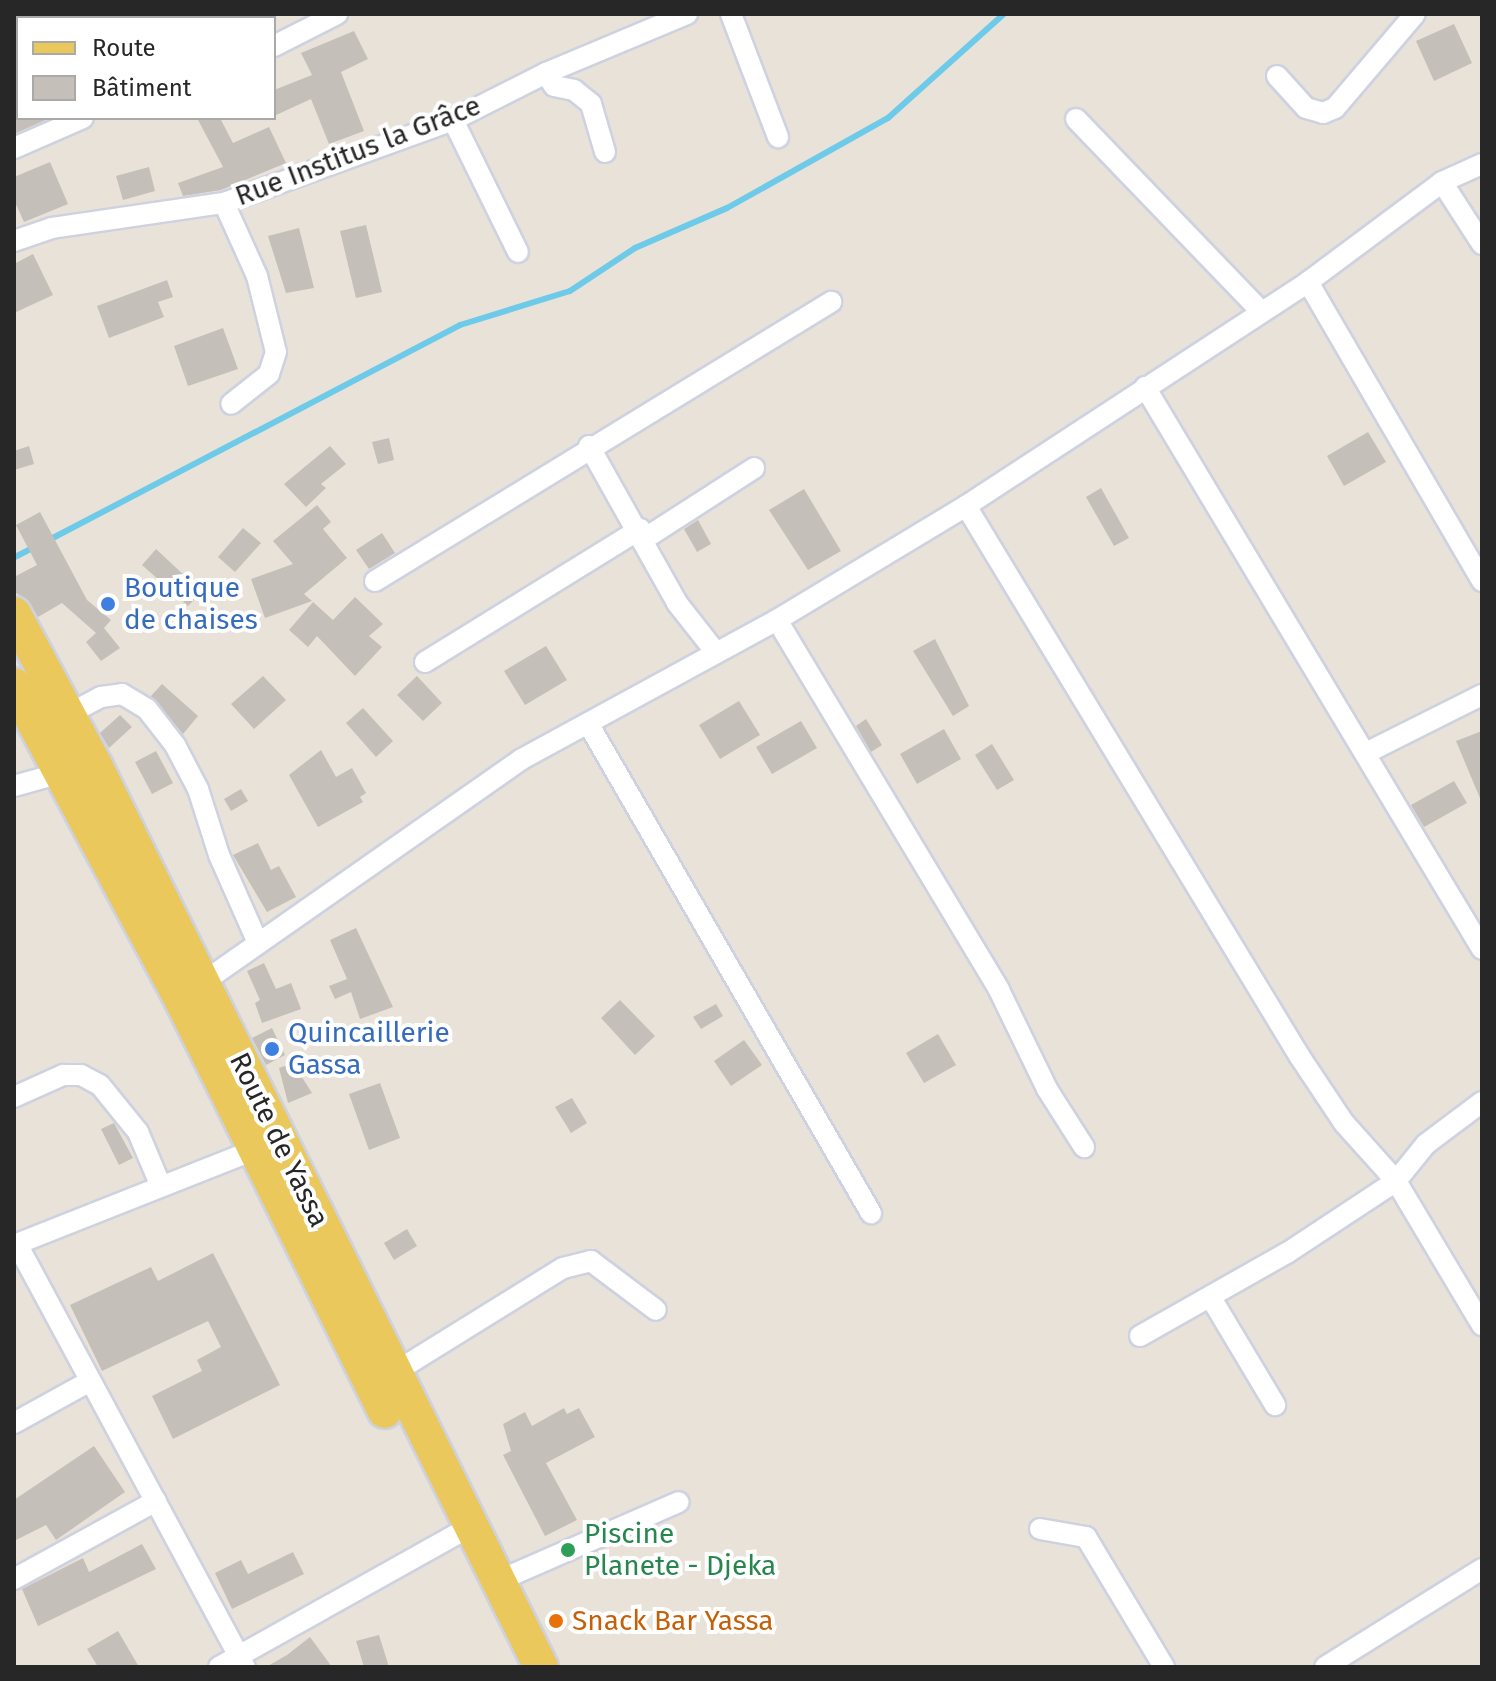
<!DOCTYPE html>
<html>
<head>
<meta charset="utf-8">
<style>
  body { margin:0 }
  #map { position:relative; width:1496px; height:1681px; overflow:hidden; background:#e9e2d8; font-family:"Fira Sans",sans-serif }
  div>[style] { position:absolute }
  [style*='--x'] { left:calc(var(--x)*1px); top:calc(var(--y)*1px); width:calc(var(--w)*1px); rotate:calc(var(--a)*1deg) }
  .stream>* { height:6px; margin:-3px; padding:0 3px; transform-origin:3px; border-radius:3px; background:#6ecae9 }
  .building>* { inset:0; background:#c4bfb8 }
  .roads { filter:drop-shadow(2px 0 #ced2e0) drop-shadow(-2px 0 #ced2e0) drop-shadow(0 2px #ced2e0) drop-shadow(0 -2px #ced2e0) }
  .street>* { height:20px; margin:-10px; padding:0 10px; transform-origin:10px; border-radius:10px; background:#fff }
  .primary>* { height:34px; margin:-17px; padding:0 17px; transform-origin:17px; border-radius:17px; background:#eac85c }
  .dots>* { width:22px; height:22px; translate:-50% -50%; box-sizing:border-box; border:4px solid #fff; border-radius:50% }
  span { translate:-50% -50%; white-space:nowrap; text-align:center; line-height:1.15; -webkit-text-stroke:8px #fff; paint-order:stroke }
  .street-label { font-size:28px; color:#272727 }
  .shop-label { font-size:28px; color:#366cbe }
  .left { translate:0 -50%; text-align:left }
  .leisure-label { font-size:28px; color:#27864d }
  .food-label { font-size:28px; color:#c56008 }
  .frame { position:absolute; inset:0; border:16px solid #272727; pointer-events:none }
  .legend { position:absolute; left:16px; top:16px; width:260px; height:104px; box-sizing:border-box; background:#fff; border:2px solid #a9a9a9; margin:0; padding:10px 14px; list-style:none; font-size:24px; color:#272727 }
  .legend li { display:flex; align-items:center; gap:16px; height:40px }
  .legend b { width:40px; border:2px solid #a9a9a9 }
</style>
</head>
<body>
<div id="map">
  <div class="stream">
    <i style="--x:47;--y:541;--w:466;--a:-27.6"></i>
    <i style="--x:460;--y:325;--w:115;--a:-17.2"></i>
    <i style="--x:570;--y:291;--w:78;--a:-33.5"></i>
    <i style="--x:635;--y:248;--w:100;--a:-23.5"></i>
    <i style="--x:727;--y:208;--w:184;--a:-29.2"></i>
    <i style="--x:888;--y:118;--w:156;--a:-41.9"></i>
    <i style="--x:15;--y:557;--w:20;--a:-27"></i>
  </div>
  <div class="building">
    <i style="clip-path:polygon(1454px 24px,1472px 63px,1434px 81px,1416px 41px)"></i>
    <i style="clip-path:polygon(354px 31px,368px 59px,341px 72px,364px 131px,329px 144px,311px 99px,274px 116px,274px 90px,312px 75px,301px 53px)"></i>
    <i style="clip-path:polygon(14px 118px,50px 118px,14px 134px)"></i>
    <i style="clip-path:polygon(197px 118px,220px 118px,233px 143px,269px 127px,286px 163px,221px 190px,183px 196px,178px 183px,223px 167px)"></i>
    <i style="clip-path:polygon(50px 162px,68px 204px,24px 222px,14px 200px,14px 177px)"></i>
    <i style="clip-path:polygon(149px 167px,155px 191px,123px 200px,116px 176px)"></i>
    <i style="clip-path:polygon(366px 225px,382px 292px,356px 298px,340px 231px)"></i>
    <i style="clip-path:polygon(299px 228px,314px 288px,286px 293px,268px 236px)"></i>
    <i style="clip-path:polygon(33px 254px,53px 295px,14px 313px,14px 264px)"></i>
    <i style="clip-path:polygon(167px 280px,173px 297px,158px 302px,164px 317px,109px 338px,97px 306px)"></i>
    <i style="clip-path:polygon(223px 328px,238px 369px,188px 386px,174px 346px)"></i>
    <i style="clip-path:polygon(1368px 432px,1386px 462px,1344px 486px,1327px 456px)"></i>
    <i style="clip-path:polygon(389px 438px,394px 460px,378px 464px,372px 442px)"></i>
    <i style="clip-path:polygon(29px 446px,34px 464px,14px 470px,14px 451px)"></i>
    <i style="clip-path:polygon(330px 446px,346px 464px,321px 484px,326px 488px,306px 507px,284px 484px)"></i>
    <i style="clip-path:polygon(1101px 488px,1129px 538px,1114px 546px,1086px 497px)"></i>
    <i style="clip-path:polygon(804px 489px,841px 551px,808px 570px,769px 510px)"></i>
    <i style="clip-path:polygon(317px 505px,331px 522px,323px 529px,347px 558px,304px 594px,312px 601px,265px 618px,251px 579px,293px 564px,273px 541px)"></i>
    <i style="clip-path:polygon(40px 512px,87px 600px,111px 620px,104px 628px,120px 648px,101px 661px,86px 642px,96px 633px,62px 603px,38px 617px,25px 598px,14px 592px,14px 577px,37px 565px,16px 525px)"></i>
    <i style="clip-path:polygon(698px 520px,711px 544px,697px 552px,684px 529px)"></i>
    <i style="clip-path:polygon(243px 528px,261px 543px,235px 572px,218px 557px)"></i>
    <i style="clip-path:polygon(382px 533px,395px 553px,369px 569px,356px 550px)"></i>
    <i style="clip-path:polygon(156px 549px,202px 592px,188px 606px,142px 565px)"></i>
    <i style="clip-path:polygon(355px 597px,383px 624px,369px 636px,382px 647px,355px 676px,317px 636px,308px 647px,289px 630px,313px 602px,333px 620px)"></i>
    <i style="clip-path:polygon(935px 639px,969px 706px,953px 716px,913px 651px)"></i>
    <i style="clip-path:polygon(546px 646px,567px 680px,525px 705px,504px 671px)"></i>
    <i style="clip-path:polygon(263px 676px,286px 700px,254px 729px,231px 704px)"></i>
    <i style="clip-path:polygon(417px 676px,442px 703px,423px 721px,397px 695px)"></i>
    <i style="clip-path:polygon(162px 684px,198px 716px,183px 734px,151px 696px)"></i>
    <i style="clip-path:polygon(739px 701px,760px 735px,720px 759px,699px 725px)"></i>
    <i style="clip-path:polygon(363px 708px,393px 741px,376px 757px,346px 723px)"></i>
    <i style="clip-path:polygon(120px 715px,132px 727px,109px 748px,100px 733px)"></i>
    <i style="clip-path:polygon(866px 719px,882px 745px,871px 752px,856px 726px)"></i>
    <i style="clip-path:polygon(801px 721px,817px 748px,772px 774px,756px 747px)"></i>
    <i style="clip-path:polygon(944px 729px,961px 759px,917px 784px,900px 754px)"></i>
    <i style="clip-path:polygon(1482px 731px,1482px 803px,1456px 741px)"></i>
    <i style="clip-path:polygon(992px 744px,1014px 780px,997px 790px,975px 755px)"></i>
    <i style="clip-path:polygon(321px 750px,336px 777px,352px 768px,366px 793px,360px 797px,363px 802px,318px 827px,289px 775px)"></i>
    <i style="clip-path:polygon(156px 751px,173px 783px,152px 794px,135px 762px)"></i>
    <i style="clip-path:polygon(1454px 781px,1467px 803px,1424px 827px,1411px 805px)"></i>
    <i style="clip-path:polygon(241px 789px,248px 801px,231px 811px,224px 799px)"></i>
    <i style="clip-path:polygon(258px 843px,271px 870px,279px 866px,296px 897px,267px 912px,233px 855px)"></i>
    <i style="clip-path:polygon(356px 928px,393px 1007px,360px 1019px,351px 992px,335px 999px,329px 986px,347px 979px,330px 940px)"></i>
    <i style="clip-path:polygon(264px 963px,276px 989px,291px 983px,301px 1009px,262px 1023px,255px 1003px,260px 1000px,247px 971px)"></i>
    <i style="clip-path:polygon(620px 1000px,655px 1036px,635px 1055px,601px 1018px)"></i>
    <i style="clip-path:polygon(716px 1004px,723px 1016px,701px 1029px,693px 1017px)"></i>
    <i style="clip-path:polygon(272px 1028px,285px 1055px,266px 1065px,252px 1038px)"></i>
    <i style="clip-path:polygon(938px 1034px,956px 1065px,924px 1083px,906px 1053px)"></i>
    <i style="clip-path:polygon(744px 1040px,762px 1065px,731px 1086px,714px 1061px)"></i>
    <i style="clip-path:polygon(293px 1063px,312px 1093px,288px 1103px,279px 1068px)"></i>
    <i style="clip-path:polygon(380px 1083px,400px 1138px,369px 1150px,349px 1094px)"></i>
    <i style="clip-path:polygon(572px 1098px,587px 1123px,571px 1133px,555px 1107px)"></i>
    <i style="clip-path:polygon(114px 1123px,133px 1158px,119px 1165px,101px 1129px)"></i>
    <i style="clip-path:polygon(407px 1229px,417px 1246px,394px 1260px,384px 1243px)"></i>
    <i style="clip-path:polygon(213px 1253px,280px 1385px,173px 1439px,152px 1396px,202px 1371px,197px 1360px,221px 1347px,208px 1321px,102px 1371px,70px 1305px,151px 1267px,158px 1281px)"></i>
    <i style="clip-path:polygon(564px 1408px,567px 1414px,579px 1408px,595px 1437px,546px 1463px,577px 1520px,545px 1536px,503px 1455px,511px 1451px,503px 1424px,525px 1412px,532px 1426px)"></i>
    <i style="clip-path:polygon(94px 1446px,125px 1492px,56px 1540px,46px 1525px,14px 1541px,14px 1500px)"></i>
    <i style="clip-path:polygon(142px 1544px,156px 1569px,38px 1626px,22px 1589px,83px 1558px,89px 1572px)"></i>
    <i style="clip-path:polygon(293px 1552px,304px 1574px,232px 1609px,215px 1573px,241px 1560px,248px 1574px)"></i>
    <i style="clip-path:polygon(118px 1631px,139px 1667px,98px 1667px,87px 1649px)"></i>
    <i style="clip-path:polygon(379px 1635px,389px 1667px,364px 1667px,356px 1641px)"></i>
    <i style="clip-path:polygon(310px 1637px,332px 1667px,266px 1667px,287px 1655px)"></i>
  </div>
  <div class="roads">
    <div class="street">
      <i style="--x:108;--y:14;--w:4;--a:76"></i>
      <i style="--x:731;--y:14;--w:132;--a:69.1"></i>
      <i style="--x:274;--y:46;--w:71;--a:-26.9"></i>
      <i style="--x:546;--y:73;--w:15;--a:58"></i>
      <i style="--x:554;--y:86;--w:20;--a:11"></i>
      <i style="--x:574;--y:90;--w:22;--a:39"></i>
      <i style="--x:591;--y:104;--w:50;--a:73.7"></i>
      <i style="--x:1277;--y:76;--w:43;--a:47.8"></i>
      <i style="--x:1306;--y:108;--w:18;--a:16"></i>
      <i style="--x:1323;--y:113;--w:13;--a:-23"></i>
      <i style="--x:1335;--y:108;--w:123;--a:-49.6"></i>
      <i style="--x:1076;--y:119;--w:267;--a:46.1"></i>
      <i style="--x:453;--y:120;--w:147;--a:63.8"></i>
      <i style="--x:14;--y:148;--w:75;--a:-23.5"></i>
      <i style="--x:1442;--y:182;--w:74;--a:57.2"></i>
      <i style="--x:224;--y:203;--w:80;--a:65.7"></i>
      <i style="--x:257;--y:276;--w:78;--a:76"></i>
      <i style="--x:276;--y:352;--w:23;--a:108"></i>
      <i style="--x:269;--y:374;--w:48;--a:141.7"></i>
      <i style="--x:14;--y:241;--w:40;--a:-18.9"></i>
      <i style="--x:52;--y:228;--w:174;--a:-8.3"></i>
      <i style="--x:224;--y:203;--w:244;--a:-19.9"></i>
      <i style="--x:453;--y:120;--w:104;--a:-26.8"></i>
      <i style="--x:546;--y:73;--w:153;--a:-22.7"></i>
      <i style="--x:1308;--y:282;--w:346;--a:59.8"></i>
      <i style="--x:1145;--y:387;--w:655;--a:59.05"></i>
      <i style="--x:589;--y:446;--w:180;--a:60.7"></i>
      <i style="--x:677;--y:603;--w:60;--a:51.8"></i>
      <i style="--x:966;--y:506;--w:644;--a:58.78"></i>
      <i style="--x:1300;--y:1057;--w:79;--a:56.3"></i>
      <i style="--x:1344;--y:1123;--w:78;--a:48.1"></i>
      <i style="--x:1396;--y:1181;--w:168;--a:59.2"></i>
      <i style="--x:644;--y:539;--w:131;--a:-32.8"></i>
      <i style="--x:375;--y:581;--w:535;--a:-31.46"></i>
      <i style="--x:777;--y:620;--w:431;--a:59"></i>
      <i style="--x:999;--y:990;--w:110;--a:64.1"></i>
      <i style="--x:1047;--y:1089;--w:69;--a:57.5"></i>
      <i style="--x:425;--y:662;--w:253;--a:-31.7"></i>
      <i style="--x:67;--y:715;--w:38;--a:-28"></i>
      <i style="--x:101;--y:697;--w:21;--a:-8"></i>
      <i style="--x:122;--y:694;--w:29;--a:31"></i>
      <i style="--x:147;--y:709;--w:46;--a:52.1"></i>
      <i style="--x:175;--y:745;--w:50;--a:62.4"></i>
      <i style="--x:198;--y:789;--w:69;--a:72.3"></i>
      <i style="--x:219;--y:855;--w:96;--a:66.1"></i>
      <i style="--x:589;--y:725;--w:564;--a:59.98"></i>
      <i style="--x:1366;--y:753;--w:130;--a:-26.6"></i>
      <i style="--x:14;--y:786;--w:52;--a:-15.6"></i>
      <i style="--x:202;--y:983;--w:391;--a:-35"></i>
      <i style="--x:522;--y:759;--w:290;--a:-28.6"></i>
      <i style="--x:777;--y:620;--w:221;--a:-31.1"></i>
      <i style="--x:966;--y:506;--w:409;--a:-33.2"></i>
      <i style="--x:1308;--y:282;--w:167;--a:-36.7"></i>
      <i style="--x:1442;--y:182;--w:44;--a:-24.2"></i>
      <i style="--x:14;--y:1097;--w:54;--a:-24.2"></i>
      <i style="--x:63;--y:1075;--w:18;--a:0"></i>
      <i style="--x:81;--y:1075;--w:21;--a:28"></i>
      <i style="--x:100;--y:1085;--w:60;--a:51"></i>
      <i style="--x:138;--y:1132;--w:56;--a:67.1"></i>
      <i style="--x:17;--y:1244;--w:481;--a:61.7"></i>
      <i style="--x:14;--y:1245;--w:269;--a:-21.6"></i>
      <i style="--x:1211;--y:1298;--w:125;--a:59.1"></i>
      <i style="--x:1140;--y:1336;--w:169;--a:-29.5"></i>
      <i style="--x:1287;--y:1253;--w:131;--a:-33.4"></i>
      <i style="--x:1396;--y:1181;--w:48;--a:-51"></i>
      <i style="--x:1426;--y:1144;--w:70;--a:-36.9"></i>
      <i style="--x:392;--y:1374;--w:201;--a:-31.8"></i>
      <i style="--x:563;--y:1268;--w:29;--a:-14"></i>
      <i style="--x:591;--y:1261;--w:81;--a:37"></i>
      <i style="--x:14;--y:1423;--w:87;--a:-28.9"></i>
      <i style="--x:1040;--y:1529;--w:47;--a:9.9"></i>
      <i style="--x:1086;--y:1537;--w:152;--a:59"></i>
      <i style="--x:14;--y:1579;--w:162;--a:-28.8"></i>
      <i style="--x:498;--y:1581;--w:197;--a:-23.6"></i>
      <i style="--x:219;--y:1667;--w:287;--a:-29.2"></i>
      <i style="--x:1325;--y:1667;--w:185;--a:-32"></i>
    </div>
    <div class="primary">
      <i style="--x:14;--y:614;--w:174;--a:61.8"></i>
      <i style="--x:96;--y:767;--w:1004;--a:63.69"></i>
      <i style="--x:14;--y:685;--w:360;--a:62"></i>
      <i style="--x:183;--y:1003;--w:455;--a:63.7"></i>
    </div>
  </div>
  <div class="dots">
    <i style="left:108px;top:604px;background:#3f7fe0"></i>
    <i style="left:272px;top:1049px;background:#3f7fe0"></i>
    <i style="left:568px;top:1550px;background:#2e9e5b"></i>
    <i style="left:556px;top:1621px;background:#e8710a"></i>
  </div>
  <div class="street-label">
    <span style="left:358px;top:151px;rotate:-21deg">Rue Institus la Grâce</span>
    <span style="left:279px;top:1140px;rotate:64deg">Route de Yassa</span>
  </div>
  <div class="shop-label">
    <span class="left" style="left:124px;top:604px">Boutique<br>de chaises</span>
    <span class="left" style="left:288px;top:1049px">Quincaillerie<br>Gassa</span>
  </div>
  <div class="leisure-label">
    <span class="left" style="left:584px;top:1550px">Piscine<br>Planete - Djeka</span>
  </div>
  <div class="food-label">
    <span class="left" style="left:572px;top:1621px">Snack Bar Yassa</span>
  </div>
  <div class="frame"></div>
  <ul class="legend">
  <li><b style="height:10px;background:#eac85c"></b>Route</li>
  <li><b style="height:22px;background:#c4bfb8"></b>Bâtiment</li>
  </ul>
</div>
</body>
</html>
